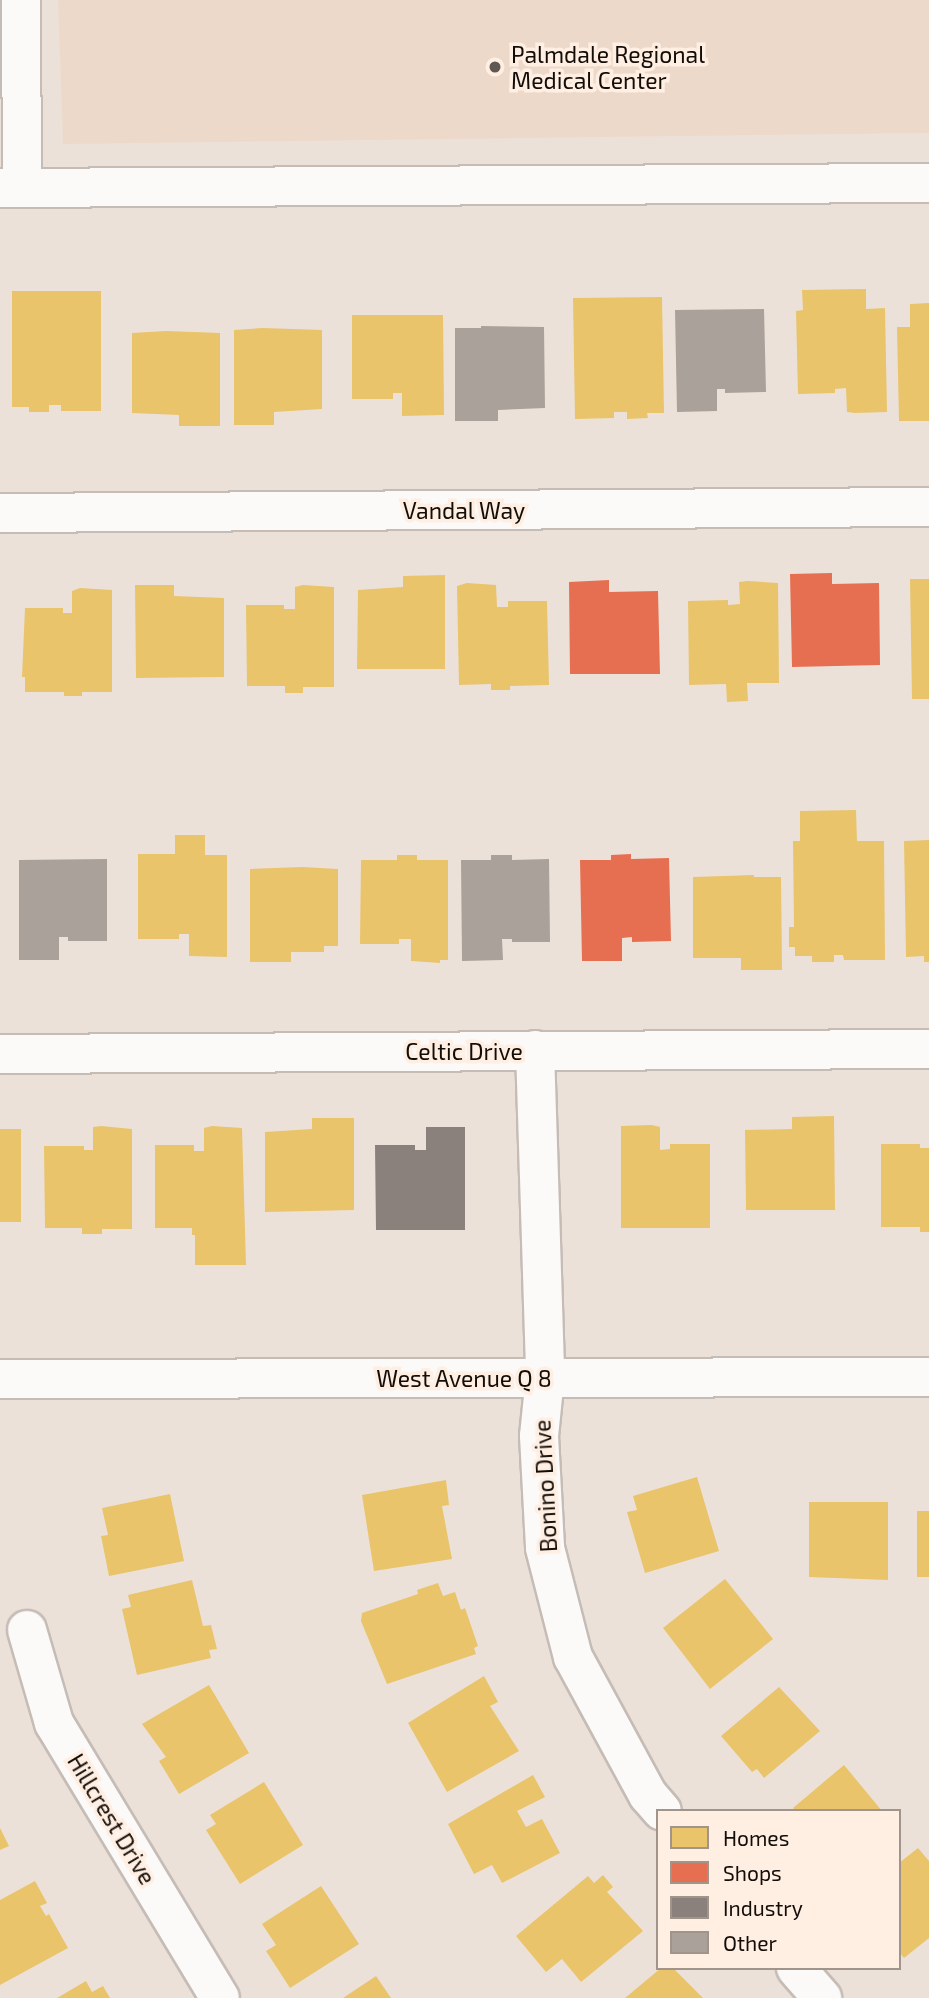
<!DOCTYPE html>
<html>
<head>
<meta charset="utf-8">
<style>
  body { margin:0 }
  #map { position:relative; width:929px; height:1998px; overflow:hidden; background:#ece1d9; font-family:"Exo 2",sans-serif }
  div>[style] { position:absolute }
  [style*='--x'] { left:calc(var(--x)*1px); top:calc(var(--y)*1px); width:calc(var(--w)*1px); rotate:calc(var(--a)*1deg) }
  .built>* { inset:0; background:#edd9ca }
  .homes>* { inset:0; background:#e9c46a }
  .shops>* { inset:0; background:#e76f51 }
  .industry>* { inset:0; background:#8a817c }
  .building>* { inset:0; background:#a9a19a }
  .roads { filter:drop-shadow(2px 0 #c5bcb6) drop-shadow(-2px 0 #c5bcb6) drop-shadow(0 2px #c5bcb6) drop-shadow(0 -2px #c5bcb6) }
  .minor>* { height:38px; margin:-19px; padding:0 19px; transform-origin:19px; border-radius:19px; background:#fcfaf9 }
  .tertiary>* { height:38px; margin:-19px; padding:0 19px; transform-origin:19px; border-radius:19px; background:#fcfaf9 }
  .dots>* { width:19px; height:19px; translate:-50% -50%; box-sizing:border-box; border:4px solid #ffeee2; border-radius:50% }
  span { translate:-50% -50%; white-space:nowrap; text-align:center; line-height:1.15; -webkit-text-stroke:7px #ffeee2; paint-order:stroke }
  .poi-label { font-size:23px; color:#130d08 }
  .left { translate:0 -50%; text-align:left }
  .street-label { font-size:23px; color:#130d08 }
  .legend { position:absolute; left:656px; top:1809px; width:245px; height:161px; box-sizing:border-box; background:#ffeee2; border:2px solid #a1948b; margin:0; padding:9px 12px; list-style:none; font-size:21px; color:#130d08 }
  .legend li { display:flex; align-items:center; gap:14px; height:35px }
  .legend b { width:35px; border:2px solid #a1948b }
</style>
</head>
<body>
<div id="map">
  <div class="built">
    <i style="clip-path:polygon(58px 0,929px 0,929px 133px,63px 144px)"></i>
  </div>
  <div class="homes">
    <i style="clip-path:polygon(866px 289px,866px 309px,885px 308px,887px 412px,855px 413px,847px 412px,846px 388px,835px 389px,835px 393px,798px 394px,796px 311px,803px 310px,802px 290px)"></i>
    <i style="clip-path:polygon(12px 291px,101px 291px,101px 411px,61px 411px,61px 405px,49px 405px,49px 412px,29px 412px,29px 407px,12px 407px)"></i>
    <i style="clip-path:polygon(662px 297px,664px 413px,647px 413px,648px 418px,627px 419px,627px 412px,614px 412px,614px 418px,575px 419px,573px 298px)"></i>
    <i style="clip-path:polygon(929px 303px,929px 421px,899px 421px,897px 327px,910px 327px,910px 304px)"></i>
    <i style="clip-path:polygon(352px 315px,443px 315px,444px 415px,402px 416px,402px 393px,393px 393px,393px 399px,352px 399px)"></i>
    <i style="clip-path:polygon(262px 328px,322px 330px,322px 409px,274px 412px,274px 425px,234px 425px,234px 330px)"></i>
    <i style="clip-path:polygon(166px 331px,220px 333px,220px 426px,179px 426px,179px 415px,132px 413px,132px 333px)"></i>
    <i style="clip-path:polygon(445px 575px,445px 669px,357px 669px,358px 590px,403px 587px,403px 576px)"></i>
    <i style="clip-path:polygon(910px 579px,929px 579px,929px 699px,912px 699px)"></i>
    <i style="clip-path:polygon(748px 581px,778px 583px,779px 683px,747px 683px,748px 701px,727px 702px,726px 684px,689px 685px,688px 601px,728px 600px,728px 605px,740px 604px,739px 582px)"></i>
    <i style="clip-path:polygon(467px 583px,496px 585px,497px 607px,508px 607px,508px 601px,547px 601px,549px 685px,510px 686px,510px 690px,491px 690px,491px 684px,459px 685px,457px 586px)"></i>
    <i style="clip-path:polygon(135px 585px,174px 585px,174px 596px,224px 598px,224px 677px,136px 678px)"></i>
    <i style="clip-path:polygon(303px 585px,334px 587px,334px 687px,303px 687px,303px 693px,285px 693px,285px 686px,247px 686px,246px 605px,284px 605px,284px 609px,295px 609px,295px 587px)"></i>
    <i style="clip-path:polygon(80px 588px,112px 590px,112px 692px,82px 692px,82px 696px,64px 696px,64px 692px,25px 692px,25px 677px,22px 677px,25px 608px,63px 608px,63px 613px,72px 613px,72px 591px)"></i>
    <i style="clip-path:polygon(856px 810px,857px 841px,884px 841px,885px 960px,844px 960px,843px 955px,834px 955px,834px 962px,812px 962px,812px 956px,795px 956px,795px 947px,789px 947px,789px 927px,794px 927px,793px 841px,800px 841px,800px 811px)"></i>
    <i style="clip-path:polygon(175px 835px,205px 835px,205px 855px,227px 855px,227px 957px,189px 956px,189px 934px,179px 934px,179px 939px,138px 939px,138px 854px,175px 854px)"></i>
    <i style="clip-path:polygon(929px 840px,929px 962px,924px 962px,924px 956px,906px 957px,904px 841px)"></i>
    <i style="clip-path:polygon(397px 855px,417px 855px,417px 860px,448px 860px,448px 960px,440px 960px,440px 963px,411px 961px,411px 939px,399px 939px,399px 944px,360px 944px,361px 860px,397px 860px)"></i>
    <i style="clip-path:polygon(302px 867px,338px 869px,338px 946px,324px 946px,324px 952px,291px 952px,291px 962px,250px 962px,250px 869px)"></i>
    <i style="clip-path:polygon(754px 875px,754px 877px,781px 877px,782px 970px,741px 970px,741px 958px,693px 958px,693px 877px)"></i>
    <i style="clip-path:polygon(834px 1116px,835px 1210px,746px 1210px,745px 1130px,792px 1129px,792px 1117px)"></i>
    <i style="clip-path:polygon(312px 1118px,354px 1118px,354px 1210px,265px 1212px,265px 1132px,312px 1129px)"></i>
    <i style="clip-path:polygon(652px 1125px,660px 1127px,660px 1150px,670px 1149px,670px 1144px,710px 1144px,710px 1228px,621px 1228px,621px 1126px)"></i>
    <i style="clip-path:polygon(101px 1126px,132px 1129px,132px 1229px,102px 1229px,102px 1234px,82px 1234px,82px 1228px,45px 1228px,44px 1146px,84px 1146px,84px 1150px,93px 1150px,93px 1127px)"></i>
    <i style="clip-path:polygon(212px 1126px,242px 1128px,246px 1265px,195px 1265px,195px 1235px,192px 1235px,192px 1228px,155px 1228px,155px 1145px,194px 1145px,194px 1151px,204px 1151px,204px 1128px)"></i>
    <i style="clip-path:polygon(0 1129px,21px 1129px,21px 1222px,0 1222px)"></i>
    <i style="clip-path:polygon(881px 1144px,920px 1144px,920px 1148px,929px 1148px,929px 1232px,920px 1232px,920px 1227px,881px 1227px)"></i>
    <i style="clip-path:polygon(697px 1477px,719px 1551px,645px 1573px,627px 1512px,637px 1510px,633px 1496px)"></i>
    <i style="clip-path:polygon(446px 1480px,449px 1505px,442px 1506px,452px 1559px,374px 1571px,362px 1495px)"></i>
    <i style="clip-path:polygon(170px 1494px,184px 1561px,109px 1576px,101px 1536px,108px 1535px,102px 1508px)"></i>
    <i style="clip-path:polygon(809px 1502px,888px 1502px,888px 1580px,809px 1577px)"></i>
    <i style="clip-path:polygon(917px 1511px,929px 1511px,929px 1577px,917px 1577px)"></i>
    <i style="clip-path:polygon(725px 1579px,773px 1639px,710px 1689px,663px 1628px)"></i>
    <i style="clip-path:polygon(192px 1580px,203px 1626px,211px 1625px,217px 1649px,209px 1650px,211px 1658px,137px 1675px,122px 1609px,131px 1607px,128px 1595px)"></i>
    <i style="clip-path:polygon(438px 1583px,443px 1596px,455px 1592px,461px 1610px,465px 1608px,478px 1646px,474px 1648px,476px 1654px,387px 1684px,361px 1621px,362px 1613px,418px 1594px,417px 1590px)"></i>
    <i style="clip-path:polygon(484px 1676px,498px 1702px,490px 1706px,519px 1751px,447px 1792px,408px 1723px)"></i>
    <i style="clip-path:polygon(209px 1685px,249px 1753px,179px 1794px,159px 1761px,166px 1757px,142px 1724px)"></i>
    <i style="clip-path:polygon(779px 1687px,820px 1731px,764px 1778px,757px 1769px,752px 1772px,721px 1736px)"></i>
    <i style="clip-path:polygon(844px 1765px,882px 1811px,796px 1811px,793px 1808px)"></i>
    <i style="clip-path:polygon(533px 1775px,545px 1797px,517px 1811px,526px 1827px,542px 1819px,560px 1853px,502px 1883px,492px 1865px,474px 1874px,448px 1824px)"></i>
    <i style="clip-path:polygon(264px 1782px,303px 1845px,240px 1884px,206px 1830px,216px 1824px,210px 1815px)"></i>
    <i style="clip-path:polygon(0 1828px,9px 1846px,0 1850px)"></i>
    <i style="clip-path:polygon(918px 1848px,929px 1861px,929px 1938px,904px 1958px,899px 1952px,899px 1863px)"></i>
    <i style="clip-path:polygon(603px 1875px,613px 1887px,607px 1892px,643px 1931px,581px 1982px,562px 1959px,546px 1972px,516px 1936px,588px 1876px,594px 1883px)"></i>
    <i style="clip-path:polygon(35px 1881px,47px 1903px,40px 1906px,46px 1916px,49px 1914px,68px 1948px,0 1985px,0 1900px)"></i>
    <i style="clip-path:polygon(321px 1886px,359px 1944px,290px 1988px,266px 1951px,276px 1945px,262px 1924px)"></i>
    <i style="clip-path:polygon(661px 1968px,673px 1968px,703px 1998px,625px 1998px)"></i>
    <i style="clip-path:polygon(376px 1976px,391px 1998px,343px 1998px)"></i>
    <i style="clip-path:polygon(86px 1981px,92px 1992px,103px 1986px,110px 1998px,57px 1998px)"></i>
  </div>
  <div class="shops">
    <i style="clip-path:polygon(832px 573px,832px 584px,879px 583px,880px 665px,792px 667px,790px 574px)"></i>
    <i style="clip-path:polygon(609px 580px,609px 592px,658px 591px,660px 674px,570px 674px,569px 582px)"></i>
    <i style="clip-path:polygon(631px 854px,631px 859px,669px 858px,671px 941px,632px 942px,632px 937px,622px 938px,622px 961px,582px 961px,580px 860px,611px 860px,611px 855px)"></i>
  </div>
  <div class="industry">
    <i style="clip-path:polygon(426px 1127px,465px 1127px,465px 1230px,376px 1230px,375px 1145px,415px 1145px,415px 1150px,426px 1150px)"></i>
  </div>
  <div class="building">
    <i style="clip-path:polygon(764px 309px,766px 392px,725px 393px,725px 389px,717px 389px,717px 411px,677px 412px,675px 310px)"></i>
    <i style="clip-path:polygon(481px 326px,544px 327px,545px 408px,498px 410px,498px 421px,455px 421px,455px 328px,481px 328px)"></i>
    <i style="clip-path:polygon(491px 855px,512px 855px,512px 860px,549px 859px,550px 942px,512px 942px,512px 939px,502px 939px,503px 960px,462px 961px,461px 860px,491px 860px)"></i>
    <i style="clip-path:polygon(107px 859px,107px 941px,68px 941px,68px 937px,59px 937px,59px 960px,19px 960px,19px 860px)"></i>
  </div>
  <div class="roads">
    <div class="minor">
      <i style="--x:21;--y:0;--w:188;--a:89.7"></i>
      <i style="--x:0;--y:188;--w:929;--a:-0.31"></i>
      <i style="--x:0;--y:513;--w:929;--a:-0.37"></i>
      <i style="--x:535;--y:1050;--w:327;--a:88.2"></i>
      <i style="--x:545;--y:1377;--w:59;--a:95.8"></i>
      <i style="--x:539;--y:1436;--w:112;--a:86.9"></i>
      <i style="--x:545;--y:1548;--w:113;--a:75.6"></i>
      <i style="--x:573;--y:1657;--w:157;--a:61.5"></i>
      <i style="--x:648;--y:1795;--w:21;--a:49"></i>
      <i style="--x:0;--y:1054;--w:929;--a:-0.31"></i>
      <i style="--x:27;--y:1630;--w:97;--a:73.8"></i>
      <i style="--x:54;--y:1723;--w:321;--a:58.9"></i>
      <i style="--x:796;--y:1968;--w:40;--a:49"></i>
    </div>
    <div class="tertiary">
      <i style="--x:0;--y:1379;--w:929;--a:-0.12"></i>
    </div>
  </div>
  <div class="dots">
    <i style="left:495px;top:67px;background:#5f5751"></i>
  </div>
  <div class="poi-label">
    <span class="left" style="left:511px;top:67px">Palmdale Regional<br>Medical Center</span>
  </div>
  <div class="street-label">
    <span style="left:464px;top:510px">Vandal Way</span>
    <span style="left:464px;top:1051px">Celtic Drive</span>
    <span style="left:464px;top:1378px">West Avenue Q 8</span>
    <span style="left:545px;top:1486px;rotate:-93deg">Bonino Drive</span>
    <span style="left:112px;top:1819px;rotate:59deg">Hillcrest Drive</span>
  </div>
  <ul class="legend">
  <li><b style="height:19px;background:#e9c46a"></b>Homes</li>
  <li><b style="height:19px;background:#e76f51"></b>Shops</li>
  <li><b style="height:19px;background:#8a817c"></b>Industry</li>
  <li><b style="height:19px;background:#a9a19a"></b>Other</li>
  </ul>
</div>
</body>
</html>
